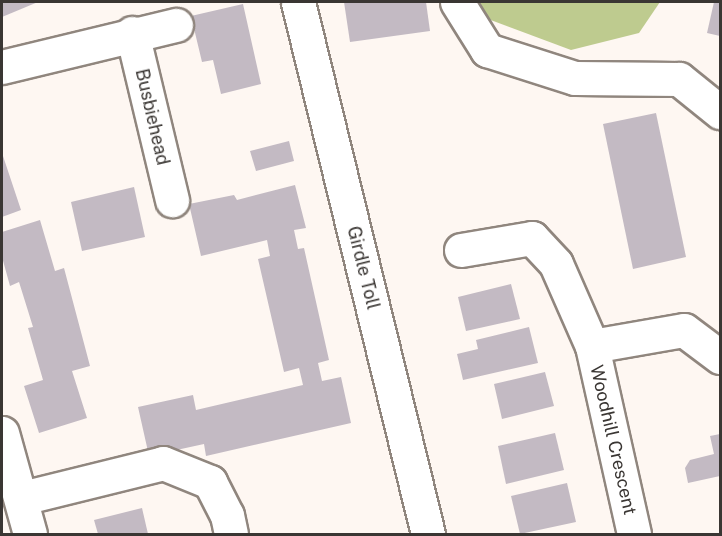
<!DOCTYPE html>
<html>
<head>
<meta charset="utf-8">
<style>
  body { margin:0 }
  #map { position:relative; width:722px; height:536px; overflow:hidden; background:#fef7f2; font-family:"Public Sans",sans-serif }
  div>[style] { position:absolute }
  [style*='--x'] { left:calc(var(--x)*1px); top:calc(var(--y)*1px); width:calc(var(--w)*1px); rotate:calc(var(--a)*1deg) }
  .forest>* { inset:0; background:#becb8f }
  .building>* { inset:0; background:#c3bac3 }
  .roads { filter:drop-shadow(2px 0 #90867e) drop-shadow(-2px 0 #90867e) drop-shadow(0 2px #90867e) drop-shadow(0 -2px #90867e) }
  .minor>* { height:33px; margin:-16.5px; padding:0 16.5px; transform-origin:16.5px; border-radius:16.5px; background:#fff }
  span { translate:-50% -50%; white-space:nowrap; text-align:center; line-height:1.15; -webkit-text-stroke:4.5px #fff; paint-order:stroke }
  .street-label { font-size:18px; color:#3a3633 }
  .frame { position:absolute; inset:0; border:3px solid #3a3633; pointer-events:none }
</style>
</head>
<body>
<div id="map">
  <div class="forest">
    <i style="clip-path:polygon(479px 2px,660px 2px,639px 33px,571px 50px,488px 19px)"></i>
  </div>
  <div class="building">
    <i style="clip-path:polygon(2px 2px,38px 2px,2px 17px)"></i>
    <i style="clip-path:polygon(344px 2px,426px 2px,430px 31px,350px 42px)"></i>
    <i style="clip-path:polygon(714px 2px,720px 2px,720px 36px,707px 33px)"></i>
    <i style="clip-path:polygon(243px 4px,261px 84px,221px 94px,213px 60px,202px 62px,191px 16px)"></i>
    <i style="clip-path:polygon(656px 113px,686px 257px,633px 269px,603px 124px)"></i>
    <i style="clip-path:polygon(289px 141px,294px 161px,256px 171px,250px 151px)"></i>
    <i style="clip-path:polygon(2px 153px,21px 210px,2px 217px)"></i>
    <i style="clip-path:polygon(295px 185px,306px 228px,294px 230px,298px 249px,304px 248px,329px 360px,318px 363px,322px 381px,341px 377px,351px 423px,206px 456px,204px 444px,149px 456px,138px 407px,193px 395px,196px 410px,303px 385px,299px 368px,284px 372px,258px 259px,270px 256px,267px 240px,201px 256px,189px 204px,234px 195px,237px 200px)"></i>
    <i style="clip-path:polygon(134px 187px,145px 237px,82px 251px,71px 202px)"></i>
    <i style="clip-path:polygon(40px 220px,55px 271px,64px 268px,90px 366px,72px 371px,87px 418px,39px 433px,24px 386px,43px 380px,28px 328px,33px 327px,19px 282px,10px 286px,2px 257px,2px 232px)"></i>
    <i style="clip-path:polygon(511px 284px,520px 319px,466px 331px,458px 297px)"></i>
    <i style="clip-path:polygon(529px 327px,538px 363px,463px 380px,457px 354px,478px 349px,476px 340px)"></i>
    <i style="clip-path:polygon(545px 372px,554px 406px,502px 419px,494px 384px)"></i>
    <i style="clip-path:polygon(555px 433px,564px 470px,506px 484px,498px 446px)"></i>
    <i style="clip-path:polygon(720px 434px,720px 476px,688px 483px,685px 468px,690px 460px,714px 454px,710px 436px)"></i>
    <i style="clip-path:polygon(567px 483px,576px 522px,520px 534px,511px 496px)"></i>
    <i style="clip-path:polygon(142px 508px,148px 534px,98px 534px,94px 520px)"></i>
  </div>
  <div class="roads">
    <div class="minor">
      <i style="--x:298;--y:2;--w:548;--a:76.27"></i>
      <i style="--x:457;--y:2;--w:57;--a:58"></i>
      <i style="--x:487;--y:50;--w:92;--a:17.7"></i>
      <i style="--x:575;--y:78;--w:104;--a:0.6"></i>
      <i style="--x:679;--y:79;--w:53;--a:38.8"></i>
      <i style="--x:132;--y:33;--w:172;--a:76.5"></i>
      <i style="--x:2;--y:67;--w:179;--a:-13.6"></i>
      <i style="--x:461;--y:250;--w:72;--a:-9.6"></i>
      <i style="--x:532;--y:238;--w:35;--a:47"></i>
      <i style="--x:556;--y:264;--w:90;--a:66.3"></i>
      <i style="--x:592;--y:346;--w:193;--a:77.4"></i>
      <i style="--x:592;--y:346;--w:93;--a:-9.9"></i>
      <i style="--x:684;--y:330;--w:45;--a:36.9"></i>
      <i style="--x:2;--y:433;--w:105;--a:74.5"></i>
      <i style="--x:22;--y:498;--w:145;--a:-13.9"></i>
      <i style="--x:163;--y:463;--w:51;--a:22"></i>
      <i style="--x:210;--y:482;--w:37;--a:63"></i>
      <i style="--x:227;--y:515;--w:19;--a:78"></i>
    </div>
  </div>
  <div class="street-label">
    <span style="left:152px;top:117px;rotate:77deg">Busbiehead</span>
    <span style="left:363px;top:268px;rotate:76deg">Girdle Toll</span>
    <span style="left:613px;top:440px;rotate:77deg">Woodhill Crescent</span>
  </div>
  <div class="frame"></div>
</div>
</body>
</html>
